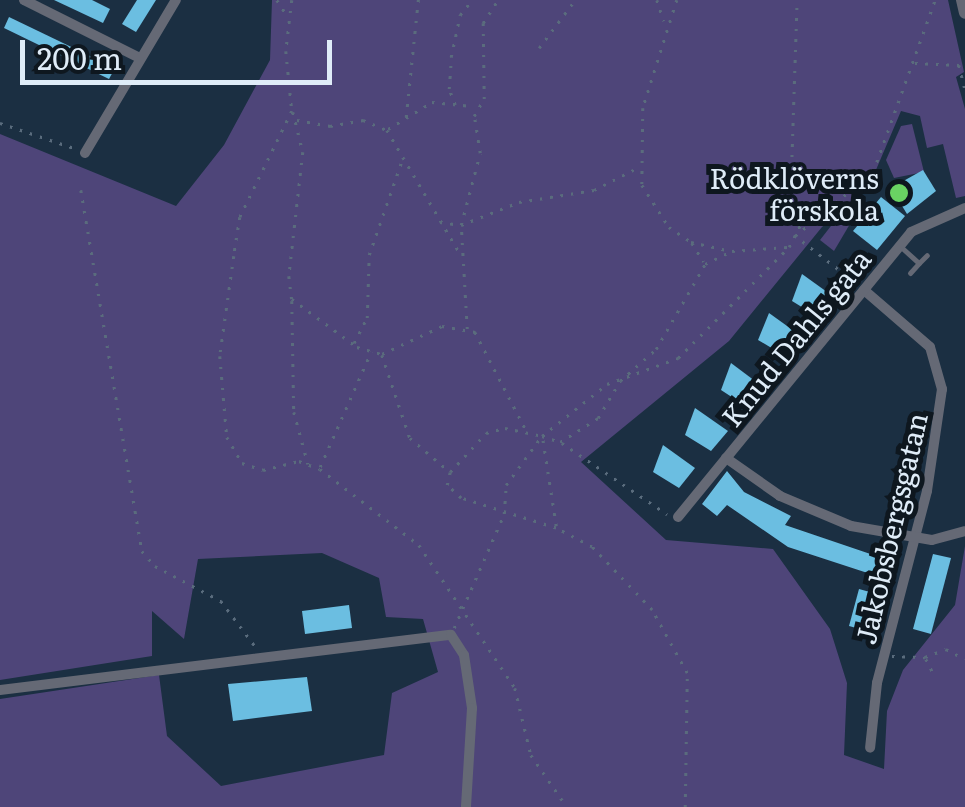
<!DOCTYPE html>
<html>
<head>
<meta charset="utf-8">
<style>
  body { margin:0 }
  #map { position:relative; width:965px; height:807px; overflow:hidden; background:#1b2f42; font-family:Literata,serif }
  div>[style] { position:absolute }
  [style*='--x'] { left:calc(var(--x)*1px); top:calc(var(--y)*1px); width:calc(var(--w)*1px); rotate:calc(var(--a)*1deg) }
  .green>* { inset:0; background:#4e4579 }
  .building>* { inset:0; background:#6bbee1 }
  .path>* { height:2.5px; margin-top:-1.25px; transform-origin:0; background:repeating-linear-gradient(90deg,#5a6c7d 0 2.5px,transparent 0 10.5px) }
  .service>* { height:5px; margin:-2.5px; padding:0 2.5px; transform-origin:2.5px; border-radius:2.5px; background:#656975 }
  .minor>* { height:10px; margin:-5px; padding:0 5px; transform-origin:5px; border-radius:5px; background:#656975 }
  .tertiary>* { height:12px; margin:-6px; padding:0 6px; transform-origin:6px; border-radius:6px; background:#656975 }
  .dots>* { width:28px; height:28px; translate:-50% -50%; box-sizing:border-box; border:5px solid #0e171f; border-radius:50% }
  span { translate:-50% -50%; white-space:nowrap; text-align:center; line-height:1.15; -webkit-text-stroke:10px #0e171f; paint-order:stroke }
  .poi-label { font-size:28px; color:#dfecf8 }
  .right { translate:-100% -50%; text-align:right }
  .street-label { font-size:28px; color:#dfecf8 }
  .scale { position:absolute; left:20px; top:40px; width:312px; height:45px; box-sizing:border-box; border:5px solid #dfecf8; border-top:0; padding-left:12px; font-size:30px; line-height:35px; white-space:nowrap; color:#dfecf8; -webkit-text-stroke:8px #0e171f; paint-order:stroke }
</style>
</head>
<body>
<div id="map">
  <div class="green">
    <i style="clip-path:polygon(272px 0,948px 0,964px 72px,956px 77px,965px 109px,965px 196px,956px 198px,943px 144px,927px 148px,920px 116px,901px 111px,870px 184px,822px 227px,729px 341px,581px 462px,666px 540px,773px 549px,830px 629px,847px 683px,844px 755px,884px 769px,887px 711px,903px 670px,955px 605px,965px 546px,965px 807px,0 807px,0 699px,159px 675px,167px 736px,221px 786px,384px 755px,392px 693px,438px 672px,423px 619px,386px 617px,379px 578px,322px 553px,198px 559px,184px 639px,152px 611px,152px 656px,0 680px,0 134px,176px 206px,224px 145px,270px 60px)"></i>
    <i style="clip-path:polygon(912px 124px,924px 172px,894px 178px,886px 160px,901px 126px)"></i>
    <i style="clip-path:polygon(860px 207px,834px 251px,820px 240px,838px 217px)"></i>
  </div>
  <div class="building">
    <i style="clip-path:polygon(54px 0,92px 0,110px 9px,103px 23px)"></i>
    <i style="clip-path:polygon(137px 0,156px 0,136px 32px,122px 24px)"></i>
    <i style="clip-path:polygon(9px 17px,115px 68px,109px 79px,4px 28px)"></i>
    <i style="clip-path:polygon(923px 170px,936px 191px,907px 214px,891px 188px)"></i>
    <i style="clip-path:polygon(881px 197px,905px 216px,877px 250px,853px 231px)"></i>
    <i style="clip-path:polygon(802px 274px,834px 297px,818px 317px,792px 301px)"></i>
    <i style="clip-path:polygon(769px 313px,801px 336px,785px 356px,758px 340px)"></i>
    <i style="clip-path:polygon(731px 363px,763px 387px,747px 407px,721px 390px)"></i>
    <i style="clip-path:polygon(695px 408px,728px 431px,711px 451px,685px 435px)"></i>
    <i style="clip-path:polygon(663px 445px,695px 468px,679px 488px,653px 472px)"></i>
    <i style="clip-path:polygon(727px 471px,744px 492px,791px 516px,785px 525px,894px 562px,889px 580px,788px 547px,727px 505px,717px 516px,702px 504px)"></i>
    <i style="clip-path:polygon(933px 554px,951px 558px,931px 634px,913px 629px)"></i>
    <i style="clip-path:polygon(859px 589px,877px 594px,867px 631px,849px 626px)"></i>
    <i style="clip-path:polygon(349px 605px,352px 628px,305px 634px,302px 611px)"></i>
    <i style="clip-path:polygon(307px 677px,312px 711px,233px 721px,228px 684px)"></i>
  </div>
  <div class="path">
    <i style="--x:277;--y:0;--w:17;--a:57"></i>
    <i style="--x:292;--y:0;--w:51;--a:96.7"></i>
    <i style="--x:286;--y:51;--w:60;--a:84.3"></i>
    <i style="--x:292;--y:111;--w:118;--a:116.1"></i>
    <i style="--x:240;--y:217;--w:39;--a:99"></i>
    <i style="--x:234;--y:256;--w:101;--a:98"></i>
    <i style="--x:220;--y:356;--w:81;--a:85.1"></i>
    <i style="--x:227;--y:437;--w:30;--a:60"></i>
    <i style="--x:242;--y:463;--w:22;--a:18"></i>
    <i style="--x:263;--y:470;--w:37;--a:-14"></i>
    <i style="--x:299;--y:461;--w:22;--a:21"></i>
    <i style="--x:320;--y:469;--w:125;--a:37.5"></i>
    <i style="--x:419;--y:545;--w:172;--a:56.1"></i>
    <i style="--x:515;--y:688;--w:69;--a:76.6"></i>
    <i style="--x:531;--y:755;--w:63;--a:55.3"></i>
    <i style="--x:657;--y:0;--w:22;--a:72"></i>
    <i style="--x:677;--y:0;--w:113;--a:107.5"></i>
    <i style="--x:643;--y:108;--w:77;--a:90.7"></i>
    <i style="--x:642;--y:185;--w:50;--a:57.3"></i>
    <i style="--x:669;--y:227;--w:27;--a:34"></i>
    <i style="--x:691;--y:242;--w:41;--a:12.7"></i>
    <i style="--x:539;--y:48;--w:60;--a:-53.1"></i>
    <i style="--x:915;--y:63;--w:44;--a:2.6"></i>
    <i style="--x:959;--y:65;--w:25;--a:76"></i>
    <i style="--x:455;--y:105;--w:17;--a:-111"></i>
    <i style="--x:449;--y:89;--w:32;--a:-86"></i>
    <i style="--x:451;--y:57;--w:43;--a:-77.9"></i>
    <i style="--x:460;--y:15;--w:19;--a:-51"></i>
    <i style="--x:293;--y:112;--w:41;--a:76"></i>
    <i style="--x:303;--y:152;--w:125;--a:96.4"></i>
    <i style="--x:289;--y:276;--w:23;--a:83"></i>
    <i style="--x:292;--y:299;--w:81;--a:36.4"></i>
    <i style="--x:357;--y:347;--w:26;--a:16"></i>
    <i style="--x:382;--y:354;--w:66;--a:-25"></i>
    <i style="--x:442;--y:326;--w:34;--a:10"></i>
    <i style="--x:475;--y:332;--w:108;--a:62.5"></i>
    <i style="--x:406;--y:117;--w:118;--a:-84.1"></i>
    <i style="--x:297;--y:120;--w:34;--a:10"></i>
    <i style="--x:330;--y:126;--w:34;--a:-10"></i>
    <i style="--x:363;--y:120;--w:26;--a:23"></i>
    <i style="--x:387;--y:130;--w:145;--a:59.4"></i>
    <i style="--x:0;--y:123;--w:78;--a:18.7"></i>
    <i style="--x:388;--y:129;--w:52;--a:-31.5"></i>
    <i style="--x:432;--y:102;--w:40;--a:5.7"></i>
    <i style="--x:81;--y:190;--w:366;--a:80.4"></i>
    <i style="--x:142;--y:551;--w:20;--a:49"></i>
    <i style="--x:155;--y:566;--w:75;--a:27.9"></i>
    <i style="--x:221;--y:601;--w:61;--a:52.9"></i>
    <i style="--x:440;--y:222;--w:21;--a:8"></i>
    <i style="--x:461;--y:225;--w:62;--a:-21.6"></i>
    <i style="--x:519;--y:202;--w:76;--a:-9.1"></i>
    <i style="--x:594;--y:190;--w:51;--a:-27.1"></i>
    <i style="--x:692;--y:243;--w:22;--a:58"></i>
    <i style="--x:854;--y:282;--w:75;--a:-142.1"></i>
    <i style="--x:795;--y:236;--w:101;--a:-39.4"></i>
    <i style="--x:873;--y:172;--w:183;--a:-70.2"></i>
    <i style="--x:292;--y:301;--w:111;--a:89"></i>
    <i style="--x:294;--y:412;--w:54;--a:74.9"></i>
    <i style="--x:467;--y:329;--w:104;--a:-93.3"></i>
    <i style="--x:461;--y:225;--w:74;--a:-75.2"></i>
    <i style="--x:480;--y:153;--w:37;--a:-99"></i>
    <i style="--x:474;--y:116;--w:20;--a:-60"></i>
    <i style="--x:484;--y:99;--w:76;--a:-90.8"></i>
    <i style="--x:483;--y:23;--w:27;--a:-57"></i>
    <i style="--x:354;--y:343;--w:28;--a:-63"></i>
    <i style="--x:367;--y:318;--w:63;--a:-88.2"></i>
    <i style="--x:369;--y:255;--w:97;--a:-70.8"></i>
    <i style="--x:382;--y:355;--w:88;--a:71.4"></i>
    <i style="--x:410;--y:438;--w:52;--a:40.4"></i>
    <i style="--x:562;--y:443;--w:127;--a:34.1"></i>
    <i style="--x:320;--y:467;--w:126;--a:-66.1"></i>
    <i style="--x:556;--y:526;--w:91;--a:-98.8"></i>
    <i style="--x:542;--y:436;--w:19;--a:18"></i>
    <i style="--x:560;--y:442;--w:45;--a:-32.3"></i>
    <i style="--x:598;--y:418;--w:43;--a:-59.3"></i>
    <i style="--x:620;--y:381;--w:48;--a:-41.6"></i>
    <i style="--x:656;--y:349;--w:98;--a:-60"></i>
    <i style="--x:705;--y:264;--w:30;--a:-26"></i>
    <i style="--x:732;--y:251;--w:56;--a:-4.1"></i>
    <i style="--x:454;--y:628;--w:124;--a:-66.3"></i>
    <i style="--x:504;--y:514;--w:29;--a:-86"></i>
    <i style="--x:506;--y:485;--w:59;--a:-53.9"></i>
    <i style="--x:892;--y:656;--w:33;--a:2"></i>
    <i style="--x:925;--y:657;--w:22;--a:-21"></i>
    <i style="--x:946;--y:649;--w:21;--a:28"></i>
    <i style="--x:926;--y:659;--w:18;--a:63"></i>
    <i style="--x:685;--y:807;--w:134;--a:-89.1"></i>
    <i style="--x:687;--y:673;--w:72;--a:-119.1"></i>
    <i style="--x:652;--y:610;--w:87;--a:-133.6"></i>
    <i style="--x:592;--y:547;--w:41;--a:-152.2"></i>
    <i style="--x:556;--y:528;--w:100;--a:-162.5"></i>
    <i style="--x:461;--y:498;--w:19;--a:-137"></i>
    <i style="--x:447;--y:485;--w:13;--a:-77"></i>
    <i style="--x:450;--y:472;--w:53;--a:-47.3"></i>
    <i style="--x:486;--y:433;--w:20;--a:-15"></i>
    <i style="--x:505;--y:428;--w:38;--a:12"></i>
    <i style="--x:542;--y:436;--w:83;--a:-38.7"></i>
    <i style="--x:607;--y:384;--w:76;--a:-20.1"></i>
    <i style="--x:678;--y:358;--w:157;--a:-45"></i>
    <i style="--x:789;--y:247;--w:27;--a:-63"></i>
    <i style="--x:801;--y:223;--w:46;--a:-102.5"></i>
    <i style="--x:791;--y:178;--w:178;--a:-88.1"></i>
  </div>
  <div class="service">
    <i style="--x:901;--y:247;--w:24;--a:42"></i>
    <i style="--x:919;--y:263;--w:11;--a:-45"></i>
    <i style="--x:910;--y:273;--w:13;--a:-48"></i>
  </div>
  <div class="minor">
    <i style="--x:24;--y:0;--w:130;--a:26.6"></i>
    <i style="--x:85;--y:153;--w:178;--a:-59.3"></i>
    <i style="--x:864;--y:290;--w:87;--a:40.8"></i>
    <i style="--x:930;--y:347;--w:44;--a:74.1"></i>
    <i style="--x:942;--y:389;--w:103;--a:98.4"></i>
    <i style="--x:927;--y:491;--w:198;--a:104.6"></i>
    <i style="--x:877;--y:683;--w:65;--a:96.1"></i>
    <i style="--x:726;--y:458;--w:66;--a:35.1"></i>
    <i style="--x:780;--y:496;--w:77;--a:22.9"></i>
    <i style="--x:851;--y:526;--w:82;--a:9.8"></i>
    <i style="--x:932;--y:540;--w:34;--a:-15"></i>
    <i style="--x:678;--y:517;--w:368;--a:-50.7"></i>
    <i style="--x:911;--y:232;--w:59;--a:-24"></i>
    <i style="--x:0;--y:690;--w:454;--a:-7"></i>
    <i style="--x:451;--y:635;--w:24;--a:57"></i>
    <i style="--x:464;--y:655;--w:54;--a:81.4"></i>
    <i style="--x:472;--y:708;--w:99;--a:93.5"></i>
  </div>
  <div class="tertiary">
    <i style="--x:962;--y:0;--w:13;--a:77"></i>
  </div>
  <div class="dots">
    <i style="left:899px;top:193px;background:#6ad363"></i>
  </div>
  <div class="poi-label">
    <span class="right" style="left:879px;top:193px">Rödklöverns<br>förskola</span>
  </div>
  <div class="street-label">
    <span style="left:795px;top:337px;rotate:-51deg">Knud Dahls gata</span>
    <span style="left:890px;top:528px;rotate:-77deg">Jakobsbergsgatan</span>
  </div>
  <div class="scale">200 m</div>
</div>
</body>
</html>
